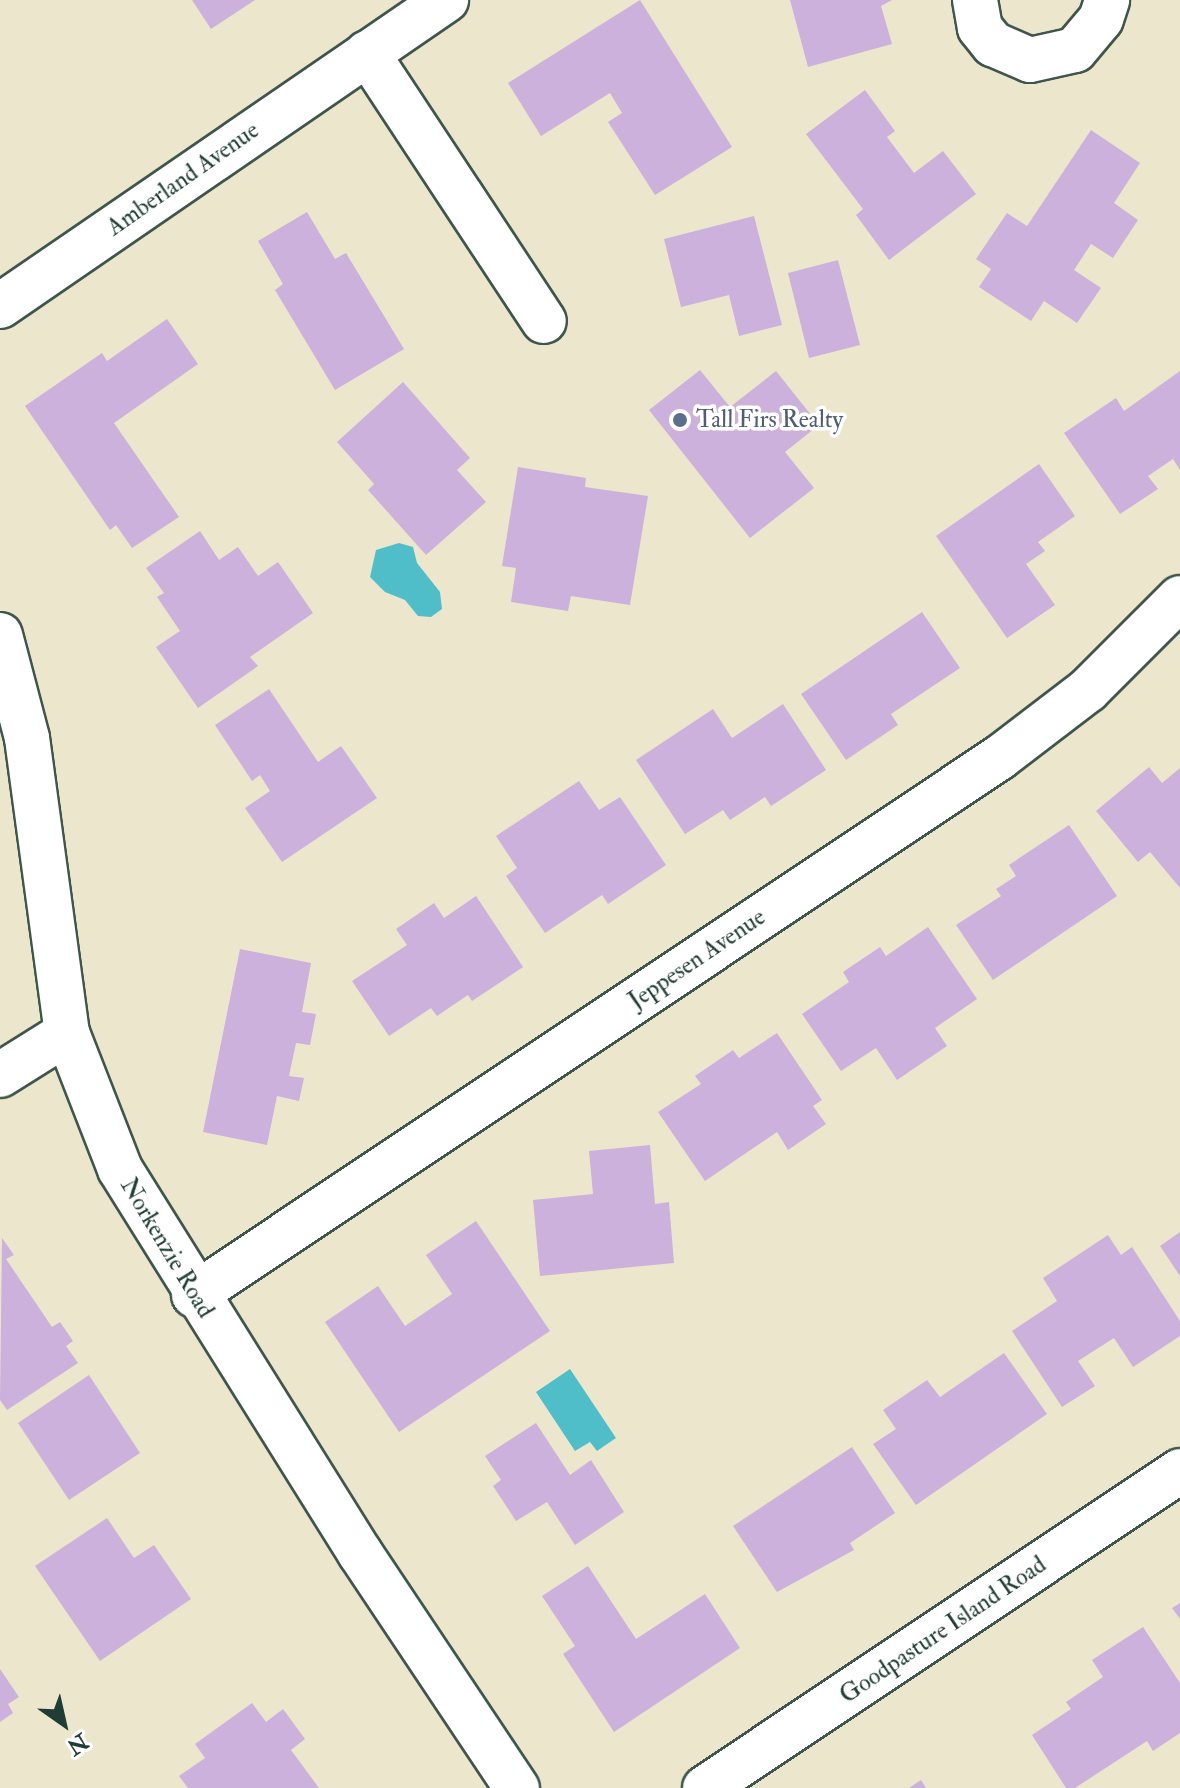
<!DOCTYPE html>
<html>
<head>
<meta charset="utf-8">
<style>
  body { margin:0 }
  #map { position:relative; width:1180px; height:1788px; overflow:hidden; background:#ece7cc; font-family:"IM FELL Double Pica",serif }
  div>[style] { position:absolute }
  [style*='--x'] { left:calc(var(--x)*1px); top:calc(var(--y)*1px); width:calc(var(--w)*1px); rotate:calc(var(--a)*1deg) }
  .water>* { inset:0; background:#50bec9 }
  .building>* { inset:0; background:#cbb1db }
  .roads { filter:drop-shadow(2px 0 #3e564b) drop-shadow(-2px 0 #3e564b) drop-shadow(0 2px #3e564b) drop-shadow(0 -2px #3e564b) }
  .minor>* { height:44px; margin:-22px; padding:0 22px; transform-origin:22px; border-radius:22px; background:#fff }
  .tertiary>* { height:44px; margin:-22px; padding:0 22px; transform-origin:22px; border-radius:22px; background:#fff }
  .dots>* { width:22px; height:22px; translate:-50% -50%; box-sizing:border-box; border:4px solid #fff; border-radius:50% }
  span { translate:-50% -50%; white-space:nowrap; text-align:center; line-height:1.15; -webkit-text-stroke:7px #fff; paint-order:stroke }
  .street-label { font-size:24px; color:#1f3d34 }
  .service-label { font-size:24px; color:#4e5e75 }
  .left { translate:0 -50%; text-align:left }
  .north { position:absolute; left:24px; top:1684px; width:80px; height:80px; -webkit-text-stroke:6px #fff; paint-order:stroke; rotate:146deg; font-size:22px; font-weight:700; line-height:32px; text-align:center; color:#1f3d34 }
  .north::after { content:''; display:block; margin:auto; width:28px; height:36px; background:#1f3d34; clip-path:polygon(50% 0,100% 100%,50% 72%,0 100%) }
</style>
</head>
<body>
<div id="map">
  <div class="water">
    <i style="clip-path:polygon(399px 543px,413px 547px,417px 563px,440px 592px,442px 609px,431px 617px,418px 616px,405px 600px,385px 592px,370px 577px,376px 550px)"></i>
    <i style="clip-path:polygon(570px 1369px,616px 1438px,597px 1451px,590px 1442px,575px 1451px,536px 1392px)"></i>
  </div>
  <div class="building">
    <i style="clip-path:polygon(192px 0,255px 0,211px 29px)"></i>
    <i style="clip-path:polygon(640px 0,732px 147px,655px 195px,608px 122px,622px 113px,610px 93px,541px 136px,508px 83px)"></i>
    <i style="clip-path:polygon(790px 0,892px 0,881px 6px,892px 44px,808px 67px)"></i>
    <i style="clip-path:polygon(865px 90px,895px 131px,887px 137px,914px 173px,943px 151px,976px 194px,889px 260px,856px 215px,863px 209px,806px 134px)"></i>
    <i style="clip-path:polygon(1091px 130px,1140px 163px,1114px 203px,1138px 220px,1113px 258px,1091px 244px,1074px 270px,1101px 288px,1077px 323px,1044px 301px,1031px 321px,979px 287px,991px 269px,976px 259px,1007px 213px,1027px 226px)"></i>
    <i style="clip-path:polygon(307px 212px,335px 259px,346px 253px,404px 349px,335px 390px,275px 290px,283px 284px,258px 241px)"></i>
    <i style="clip-path:polygon(754px 216px,782px 325px,739px 336px,729px 295px,681px 307px,664px 239px)"></i>
    <i style="clip-path:polygon(838px 260px,860px 345px,809px 358px,788px 273px)"></i>
    <i style="clip-path:polygon(167px 319px,198px 364px,114px 423px,179px 517px,132px 548px,116px 525px,110px 530px,25px 406px,102px 353px,107px 361px)"></i>
    <i style="clip-path:polygon(700px 370px,730px 407px,776px 371px,819px 425px,785px 452px,814px 488px,750px 538px,649px 410px)"></i>
    <i style="clip-path:polygon(1180px 371px,1180px 470px,1173px 459px,1148px 476px,1158px 489px,1120px 514px,1064px 433px,1116px 398px,1124px 411px)"></i>
    <i style="clip-path:polygon(403px 382px,470px 458px,457px 470px,486px 502px,426px 555px,368px 490px,374px 484px,337px 442px)"></i>
    <i style="clip-path:polygon(1039px 464px,1075px 516px,1038px 542px,1045px 551px,1026px 564px,1055px 605px,1007px 638px,936px 536px)"></i>
    <i style="clip-path:polygon(518px 467px,586px 478px,585px 487px,648px 496px,630px 605px,571px 596px,568px 611px,511px 602px,516px 568px,502px 566px)"></i>
    <i style="clip-path:polygon(200px 531px,219px 560px,238px 547px,258px 576px,278px 562px,313px 613px,250px 657px,258px 666px,198px 708px,156px 647px,180px 631px,157px 597px,164px 593px,146px 568px)"></i>
    <i style="clip-path:polygon(922px 612px,960px 668px,891px 714px,898px 725px,846px 760px,801px 694px)"></i>
    <i style="clip-path:polygon(269px 689px,318px 762px,341px 746px,377px 798px,282px 862px,245px 808px,270px 791px,260px 775px,252px 781px,215px 725px)"></i>
    <i style="clip-path:polygon(783px 704px,826px 770px,771px 806px,765px 797px,730px 820px,723px 810px,685px 834px,636px 760px,713px 709px,732px 738px)"></i>
    <i style="clip-path:polygon(1149px 767px,1162px 783px,1180px 768px,1180px 888px,1150px 852px,1138px 862px,1096px 811px)"></i>
    <i style="clip-path:polygon(579px 781px,599px 810px,620px 797px,666px 865px,608px 904px,602px 895px,545px 933px,506px 876px,517px 868px,496px 836px)"></i>
    <i style="clip-path:polygon(1069px 825px,1117px 896px,993px 980px,956px 925px,1001px 896px,996px 889px,1016px 876px,1009px 865px)"></i>
    <i style="clip-path:polygon(476px 896px,523px 967px,472px 1001px,468px 995px,437px 1016px,431px 1008px,389px 1036px,352px 981px,407px 945px,396px 929px,434px 903px,444px 918px)"></i>
    <i style="clip-path:polygon(928px 927px,977px 999px,935px 1028px,947px 1046px,897px 1080px,876px 1048px,841px 1071px,802px 1014px,849px 982px,843px 972px,880px 947px,886px 956px)"></i>
    <i style="clip-path:polygon(240px 949px,311px 963px,302px 1012px,316px 1014px,310px 1045px,296px 1043px,289px 1076px,304px 1078px,299px 1101px,277px 1096px,267px 1145px,203px 1132px)"></i>
    <i style="clip-path:polygon(777px 1033px,822px 1100px,813px 1106px,826px 1124px,788px 1150px,777px 1132px,705px 1181px,658px 1112px,701px 1084px,695px 1076px,733px 1050px,739px 1058px)"></i>
    <i style="clip-path:polygon(650px 1145px,655px 1204px,669px 1202px,674px 1263px,540px 1276px,533px 1200px,593px 1194px,589px 1151px)"></i>
    <i style="clip-path:polygon(476px 1221px,550px 1331px,399px 1432px,325px 1322px,378px 1286px,405px 1326px,452px 1294px,426px 1255px)"></i>
    <i style="clip-path:polygon(1180px 1232px,1180px 1276px,1160px 1246px)"></i>
    <i style="clip-path:polygon(1108px 1235px,1121px 1255px,1132px 1247px,1180px 1321px,1180px 1336px,1133px 1367px,1114px 1338px,1078px 1361px,1095px 1386px,1062px 1407px,1012px 1331px,1057px 1301px,1043px 1278px)"></i>
    <i style="clip-path:polygon(2px 1238px,14px 1255px,6px 1259px,52px 1327px,60px 1322px,73px 1341px,66px 1346px,78px 1363px,7px 1410px,0 1400px)"></i>
    <i style="clip-path:polygon(1004px 1353px,1047px 1414px,916px 1505px,873px 1444px,896px 1429px,883px 1410px,927px 1380px,940px 1397px)"></i>
    <i style="clip-path:polygon(89px 1375px,140px 1453px,69px 1500px,18px 1423px)"></i>
    <i style="clip-path:polygon(536px 1423px,570px 1475px,591px 1460px,624px 1512px,575px 1545px,547px 1502px,516px 1521px,493px 1486px,501px 1480px,485px 1456px)"></i>
    <i style="clip-path:polygon(852px 1447px,895px 1513px,850px 1543px,854px 1550px,777px 1592px,733px 1526px)"></i>
    <i style="clip-path:polygon(107px 1518px,134px 1558px,154px 1545px,191px 1599px,100px 1661px,35px 1566px)"></i>
    <i style="clip-path:polygon(588px 1566px,636px 1639px,705px 1594px,740px 1648px,614px 1732px,563px 1654px,575px 1646px,542px 1596px)"></i>
    <i style="clip-path:polygon(1180px 1603px,1180px 1619px,1172px 1608px)"></i>
    <i style="clip-path:polygon(1143px 1627px,1180px 1683px,1180px 1733px,1153px 1751px,1147px 1741px,1075px 1788px,1066px 1788px,1032px 1735px,1071px 1709px,1066px 1702px,1103px 1677px,1092px 1660px)"></i>
    <i style="clip-path:polygon(0 1669px,19px 1697px,8px 1704px,13px 1713px,0 1722px)"></i>
    <i style="clip-path:polygon(252px 1703px,266px 1722px,283px 1709px,305px 1739px,291px 1750px,319px 1788px,188px 1788px,179px 1776px,205px 1758px,195px 1744px)"></i>
    <i style="clip-path:polygon(921px 1780px,926px 1788px,909px 1788px)"></i>
  </div>
  <div class="roads">
    <div class="minor">
      <i style="--x:975;--y:0;--w:28;--a:80"></i>
      <i style="--x:980;--y:28;--w:21;--a:51"></i>
      <i style="--x:993;--y:44;--w:40;--a:23.4"></i>
      <i style="--x:1030;--y:60;--w:46;--a:-12.5"></i>
      <i style="--x:1075;--y:50;--w:40;--a:-50"></i>
      <i style="--x:1101;--y:19;--w:20;--a:-72"></i>
      <i style="--x:367;--y:53;--w:321;--a:56.6"></i>
      <i style="--x:0;--y:306;--w:541;--a:-34.45"></i>
      <i style="--x:0;--y:1075;--w:79;--a:-32.1"></i>
      <i style="--x:194;--y:1295;--w:968;--a:-33.71"></i>
      <i style="--x:999;--y:758;--w:112;--a:-37.4"></i>
      <i style="--x:1088;--y:690;--w:130;--a:-45"></i>
    </div>
    <div class="tertiary">
      <i style="--x:0;--y:635;--w:106;--a:75.3"></i>
      <i style="--x:27;--y:738;--w:298;--a:82.3"></i>
      <i style="--x:67;--y:1033;--w:146;--a:68.7"></i>
      <i style="--x:120;--y:1169;--w:453;--a:58"></i>
      <i style="--x:360;--y:1553;--w:283;--a:56.3"></i>
      <i style="--x:705;--y:1788;--w:571;--a:-33.72"></i>
    </div>
  </div>
  <div class="dots">
    <i style="left:680px;top:420px;background:#5c6f8a"></i>
  </div>
  <div class="street-label">
    <span style="left:183px;top:179px;rotate:-35deg">Amberland Avenue</span>
    <span style="left:697px;top:959px;rotate:-34deg">Jeppesen Avenue</span>
    <span style="left:167px;top:1248px;rotate:59deg">Norkenzie Road</span>
    <span style="left:943px;top:1630px;rotate:-34deg">Goodpasture Island Road</span>
  </div>
  <div class="service-label">
    <span class="left" style="left:696px;top:420px">Tall Firs Realty</span>
  </div>
  <div class="north">N</div>
</div>
</body>
</html>
